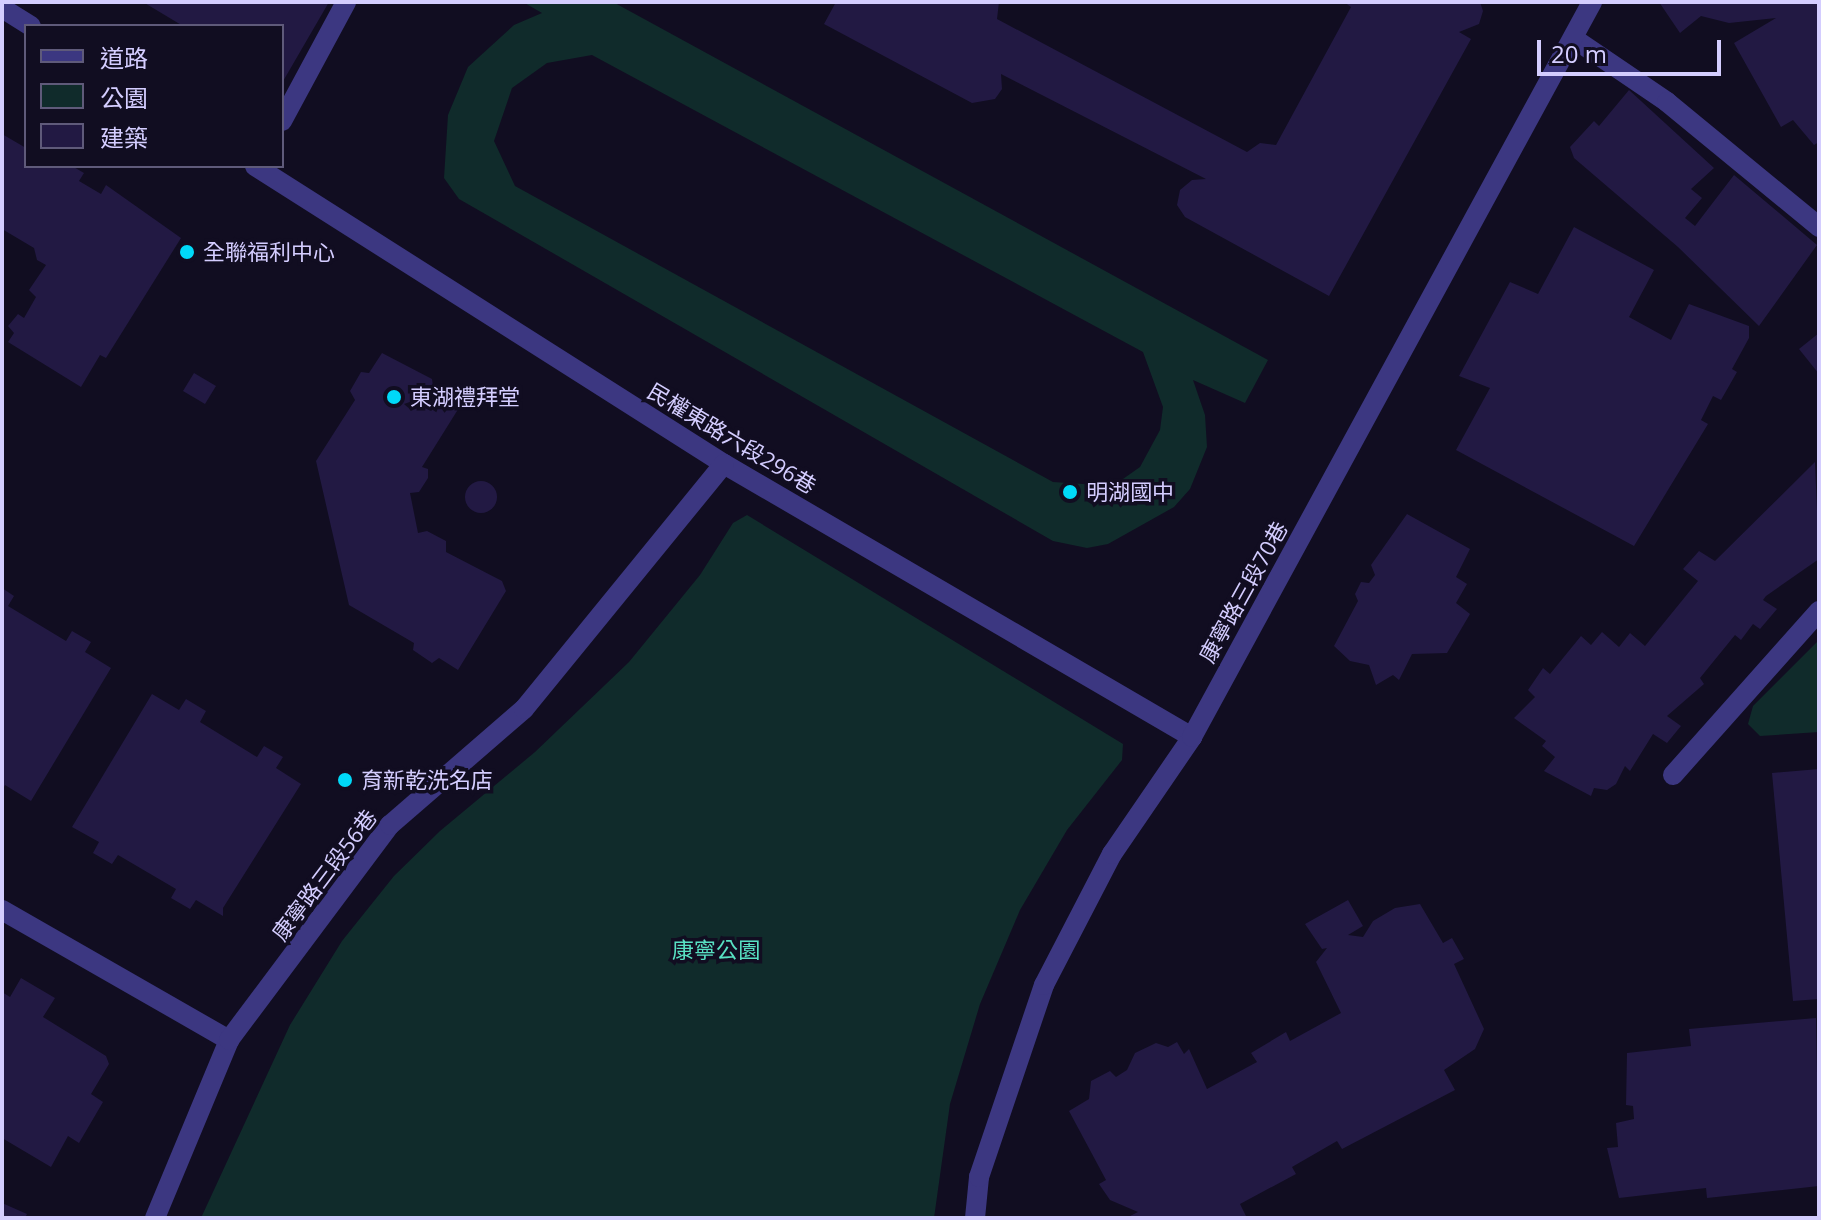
<!DOCTYPE html>
<html>
<head>
<meta charset="utf-8">
<style>
  body { margin:0 }
  #map { position:relative; width:1821px; height:1220px; overflow:hidden; background:#110d21; font-family:"Open Sans","Noto Sans TC",sans-serif }
  div>[style] { position:absolute }
  [style*='--x'] { left:calc(var(--x)*1px); top:calc(var(--y)*1px); width:calc(var(--w)*1px); rotate:calc(var(--a)*1deg) }
  .green>* { inset:0; background:#102b2b }
  .building>* { inset:0; background:#221943 }
  .round { border-radius:50% }
  .minor>* { height:20px; margin:-10px; padding:0 10px; transform-origin:10px; border-radius:10px; background:#3c3781 }
  .dots>* { width:22px; height:22px; translate:-50% -50%; box-sizing:border-box; border:4px solid #110d21; border-radius:50% }
  span { translate:-50% -50%; white-space:nowrap; text-align:center; line-height:1.15; -webkit-text-stroke:7px #110d21; paint-order:stroke }
  .poi-label { font-size:22px; color:#d4cdff }
  .left { translate:0 -50%; text-align:left }
  .street-label { font-size:22px; color:#d4cdff }
  .park-label { font-size:22px; color:#58e0c2 }
  .frame { position:absolute; inset:0; border:4px solid #d4cdff; pointer-events:none }
  .legend { position:absolute; left:24px; top:24px; width:260px; height:144px; box-sizing:border-box; background:#110d21; border:2px solid #5f5a7a; margin:0; padding:10px 14px; list-style:none; font-size:24px; color:#d4cdff }
  .legend li { display:flex; align-items:center; gap:16px; height:40px }
  .legend b { width:40px; border:2px solid #5f5a7a }
  .scale { position:absolute; left:1537px; top:40px; width:184px; height:36px; box-sizing:border-box; border:4px solid #d4cdff; border-top:0; padding-left:10px; font-size:24px; line-height:28px; white-space:nowrap; color:#d4cdff; -webkit-text-stroke:6px #110d21; paint-order:stroke }
</style>
</head>
<body>
<div id="map">
  <div class="green">
    <i style="clip-path:polygon(evenodd,523px 2px,613px 2px,1268px 360px,1245px 403px,1193px 380px,1205px 415px,1207px 447px,1190px 489px,1174px 507px,1108px 544px,1087px 548px,1053px 541px,459px 199px,444px 178px,448px 115px,468px 67px,514px 25px,542px 13px,523px 2px,592px 55px,1143px 352px,1163px 407px,1160px 430px,1140px 467px,1113px 486px,1053px 482px,515px 186px,494px 141px,512px 88px,547px 63px,592px 55px)"></i>
    <i style="clip-path:polygon(747px 515px,1123px 744px,1122px 760px,1067px 830px,1020px 910px,980px 1004px,950px 1104px,934px 1218px,201px 1218px,290px 1025px,342px 941px,394px 876px,440px 831px,535px 752px,629px 662px,700px 575px,733px 523px)"></i>
    <i style="clip-path:polygon(1819px 640px,1819px 732px,1760px 736px,1748px 724px,1753px 706px)"></i>
  </div>
  <div class="building">
    <i style="clip-path:polygon(143px 2px,329px 2px,282px 83px,282px 26px,183px 26px)"></i>
    <i style="clip-path:polygon(836px 2px,999px 2px,997px 19px,1247px 152px,1260px 143px,1276px 145px,1351px 7px,1344px 2px,1480px 2px,1483px 11px,1479px 24px,1459px 32px,1471px 39px,1329px 296px,1185px 217px,1177px 205px,1180px 190px,1192px 180px,1206px 179px,1001px 74px,1002px 89px,995px 99px,972px 103px,824px 24px)"></i>
    <i style="clip-path:polygon(1659px 2px,1819px 2px,1819px 142px,1814px 145px,1793px 120px,1781px 127px,1734px 43px,1776px 18px,1729px 23px,1701px 16px,1680px 33px)"></i>
    <i style="clip-path:polygon(1629px 90px,1714px 168px,1691px 189px,1702px 198px,1685px 218px,1695px 226px,1734px 175px,1817px 245px,1759px 326px,1678px 247px,1574px 158px,1570px 147px,1594px 121px,1599px 126px)"></i>
    <i style="clip-path:polygon(2px 134px,26px 148px,26px 166px,72px 166px,84px 173px,79px 181px,101px 194px,106px 185px,181px 238px,106px 358px,100px 355px,81px 387px,8px 342px,14px 333px,8px 326px,18px 314px,24px 318px,36px 297px,29px 290px,46px 265px,37px 260px,34px 248px,2px 229px)"></i>
    <i style="clip-path:polygon(1574px 227px,1654px 270px,1629px 317px,1671px 340px,1689px 304px,1749px 326px,1749px 338px,1732px 369px,1737px 372px,1721px 400px,1713px 396px,1701px 420px,1708px 424px,1634px 546px,1456px 450px,1490px 388px,1459px 376px,1510px 282px,1538px 294px)"></i>
    <i style="clip-path:polygon(1819px 333px,1819px 374px,1799px 349px)"></i>
    <i style="clip-path:polygon(382px 353px,432px 379px,433px 386px,451px 390px,462px 403px,422px 467px,428px 469px,428px 478px,419px 492px,410px 493px,418px 533px,427px 531px,446px 541px,446px 552px,502px 581px,506px 591px,458px 670px,439px 658px,432px 663px,413px 650px,414px 643px,349px 605px,316px 461px,355px 400px,350px 391px,361px 372px,369px 373px)"></i>
    <i style="clip-path:polygon(194px 373px,216px 386px,205px 404px,183px 391px)"></i>
    <i style="clip-path:polygon(1815px 462px,1819px 559px,1766px 596px,1763px 600px,1777px 609px,1760px 629px,1753px 624px,1741px 640px,1735px 635px,1700px 678px,1704px 684px,1667px 716px,1681px 726px,1667px 743px,1653px 734px,1630px 771px,1625px 766px,1616px 784px,1607px 790px,1594px 788px,1591px 796px,1544px 771px,1555px 757px,1542px 746px,1546px 741px,1514px 718px,1535px 697px,1528px 690px,1543px 668px,1550px 674px,1581px 636px,1591px 645px,1602px 632px,1619px 647px,1630px 633px,1645px 646px,1698px 581px,1683px 569px,1699px 551px,1715px 561px)"></i>
    <i class="round" style="left:465px;top:481px;width:32px;height:32px"></i>
    <i style="clip-path:polygon(1407px 514px,1470px 549px,1456px 577px,1467px 584px,1456px 603px,1470px 614px,1447px 653px,1412px 654px,1399px 680px,1393px 675px,1376px 685px,1369px 665px,1350px 661px,1334px 646px,1358px 601px,1355px 594px,1361px 582px,1369px 583px,1375px 575px,1371px 565px)"></i>
    <i style="clip-path:polygon(2px 588px,14px 596px,8px 606px,66px 641px,72px 631px,91px 642px,85px 652px,111px 668px,31px 801px,5px 785px,2px 791px)"></i>
    <i style="clip-path:polygon(152px 694px,179px 710px,186px 699px,206px 711px,200px 722px,257px 757px,264px 746px,283px 757px,276px 768px,301px 784px,223px 908px,223px 916px,196px 900px,190px 909px,171px 898px,176px 889px,118px 855px,112px 864px,93px 853px,99px 842px,72px 827px)"></i>
    <i style="clip-path:polygon(1819px 769px,1819px 999px,1793px 1001px,1772px 773px)"></i>
    <i style="clip-path:polygon(1348px 900px,1363px 926px,1348px 935px,1363px 937px,1373px 921px,1395px 908px,1420px 904px,1443px 943px,1452px 938px,1464px 959px,1454px 964px,1484px 1029px,1475px 1049px,1444px 1070px,1455px 1090px,1342px 1149px,1337px 1141px,1292px 1167px,1296px 1174px,1240px 1204px,1247px 1218px,1126px 1218px,1138px 1212px,1110px 1200px,1099px 1184px,1106px 1180px,1069px 1111px,1089px 1099px,1091px 1081px,1110px 1071px,1116px 1077px,1127px 1070px,1135px 1053px,1156px 1043px,1168px 1047px,1177px 1042px,1184px 1054px,1189px 1049px,1207px 1089px,1257px 1062px,1251px 1053px,1286px 1032px,1290px 1041px,1341px 1013px,1316px 962px,1327px 948px,1322px 949px,1305px 924px)"></i>
    <i style="clip-path:polygon(21px 978px,55px 998px,43px 1017px,106px 1056px,109px 1064px,91px 1094px,103px 1102px,79px 1143px,68px 1136px,51px 1167px,2px 1138px,2px 992px,10px 997px)"></i>
    <i style="clip-path:polygon(1816px 1018px,1819px 1186px,1707px 1198px,1706px 1188px,1619px 1198px,1607px 1148px,1618px 1147px,1616px 1123px,1634px 1119px,1633px 1106px,1626px 1105px,1627px 1053px,1691px 1046px,1689px 1029px)"></i>
    <i style="clip-path:polygon(2px 1203px,27px 1214px,25px 1218px,2px 1218px)"></i>
  </div>
  <div class="minor">
    <i style="--x:2;--y:8;--w:34;--a:32"></i>
    <i style="--x:1573;--y:38;--w:114;--a:34.2"></i>
    <i style="--x:1667;--y:102;--w:197;--a:39.4"></i>
    <i style="--x:282;--y:121;--w:135;--a:-61.7"></i>
    <i style="--x:255;--y:166;--w:556;--a:32.43"></i>
    <i style="--x:724;--y:464;--w:542;--a:30.26"></i>
    <i style="--x:1673;--y:775;--w:220;--a:-48.3"></i>
    <i style="--x:2;--y:910;--w:262;--a:29.8"></i>
    <i style="--x:155;--y:1218;--w:193;--a:-67.4"></i>
    <i style="--x:229;--y:1040;--w:269;--a:-53.2"></i>
    <i style="--x:390;--y:825;--w:177;--a:-40.9"></i>
    <i style="--x:524;--y:709;--w:316;--a:-50.8"></i>
    <i style="--x:975;--y:1218;--w:41;--a:-84.4"></i>
    <i style="--x:979;--y:1177;--w:203;--a:-71.3"></i>
    <i style="--x:1044;--y:985;--w:148;--a:-62.6"></i>
    <i style="--x:1112;--y:854;--w:142;--a:-55.6"></i>
    <i style="--x:1192;--y:737;--w:837;--a:-61.44"></i>
  </div>
  <div class="dots">
    <i style="left:187px;top:252px;background:#00d9f8"></i>
    <i style="left:394px;top:397px;background:#00d9f8"></i>
    <i style="left:1070px;top:492px;background:#00d9f8"></i>
    <i style="left:345px;top:780px;background:#00d9f8"></i>
  </div>
  <div class="poi-label">
    <span class="left" style="left:203px;top:252px">全聯福利中心</span>
    <span class="left" style="left:410px;top:397px">東湖禮拜堂</span>
    <span class="left" style="left:1086px;top:492px">明湖國中</span>
    <span class="left" style="left:361px;top:780px">育新乾洗名店</span>
  </div>
  <div class="street-label">
    <span style="left:732px;top:438px;rotate:31deg">民權東路六段296巷</span>
    <span style="left:1243px;top:592px;rotate:-61deg">康寧路三段70巷</span>
    <span style="left:324px;top:875px;rotate:-53deg">康寧路三段56巷</span>
  </div>
  <div class="park-label">
    <span style="left:716px;top:950px">康寧公園</span>
  </div>
  <div class="frame"></div>
  <ul class="legend">
  <li><b style="height:10px;background:#3c3781"></b>道路</li>
  <li><b style="height:22px;background:#102b2b"></b>公園</li>
  <li><b style="height:22px;background:#221943"></b>建築</li>
  </ul>
  <div class="scale">20 m</div>
</div>
</body>
</html>
